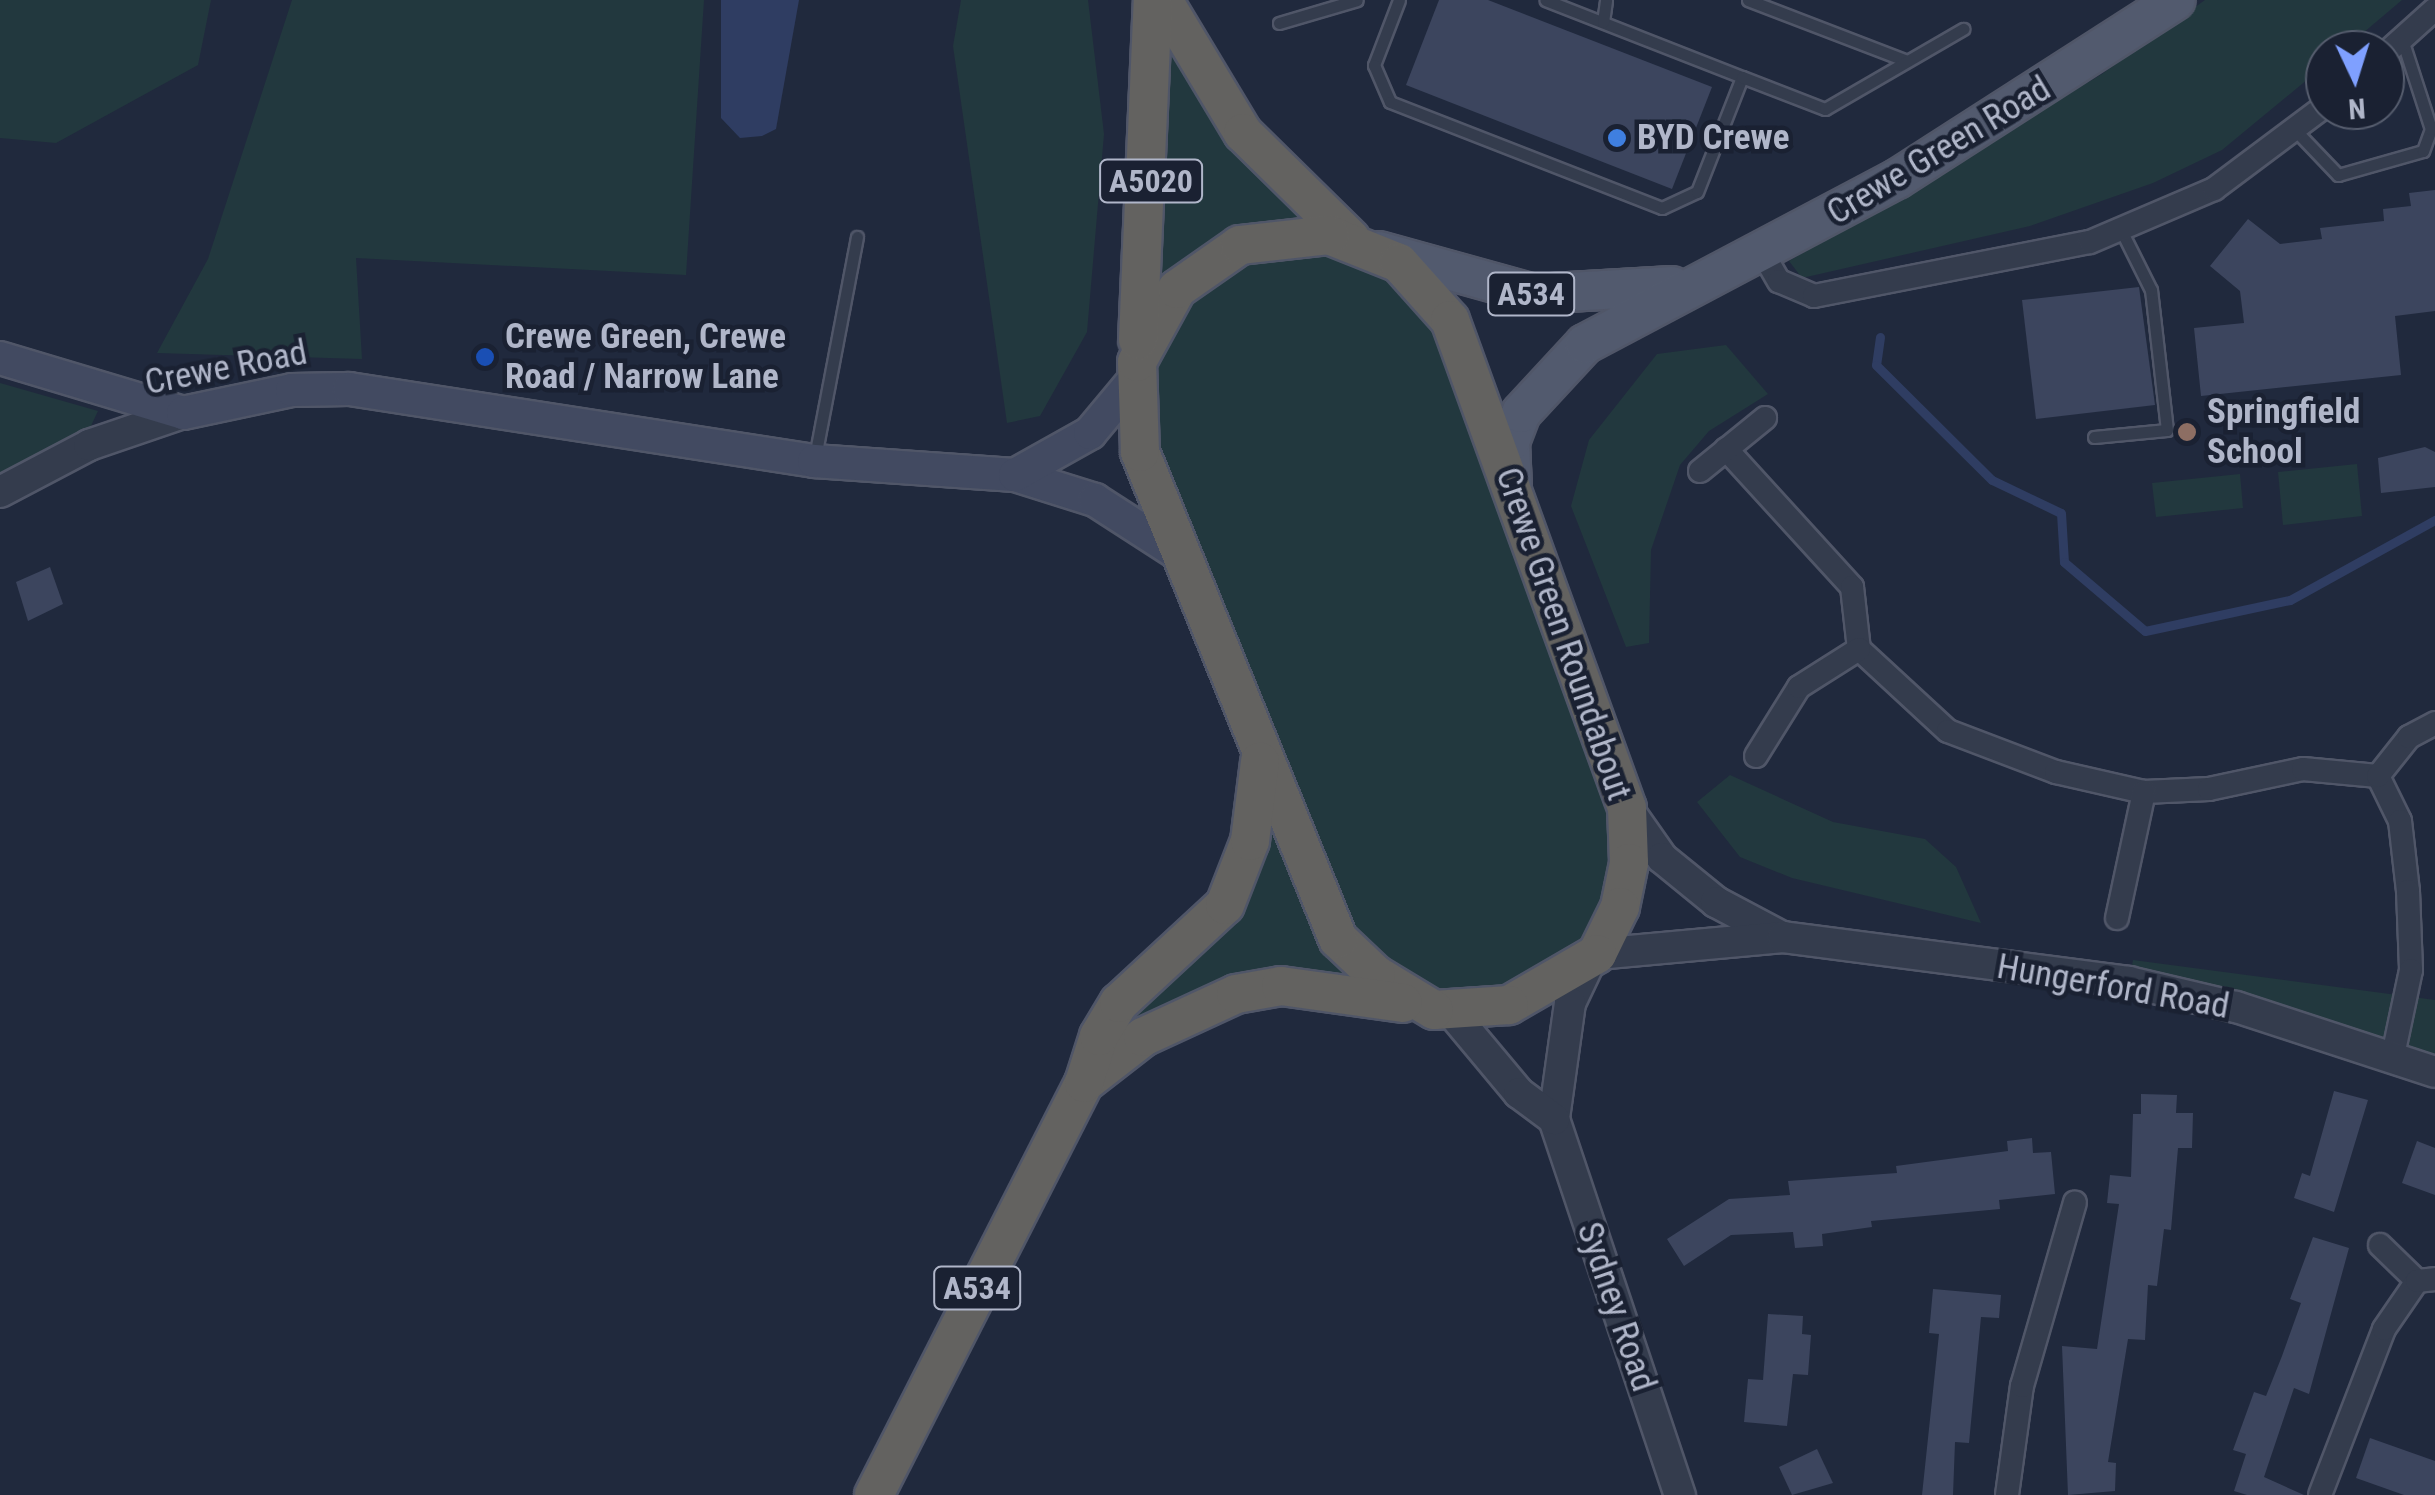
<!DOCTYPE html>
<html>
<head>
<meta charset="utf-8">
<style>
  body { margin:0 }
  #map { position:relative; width:2435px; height:1495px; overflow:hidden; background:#20293d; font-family:"Roboto Condensed",sans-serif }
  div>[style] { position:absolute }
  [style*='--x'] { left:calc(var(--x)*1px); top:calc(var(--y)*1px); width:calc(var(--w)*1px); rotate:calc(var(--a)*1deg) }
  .green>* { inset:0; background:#22383e }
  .water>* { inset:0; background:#2f3d62 }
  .stream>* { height:9px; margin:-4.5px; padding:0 4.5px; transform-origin:4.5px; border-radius:4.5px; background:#2f3d62 }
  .building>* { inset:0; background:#3c455e }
  .roads { filter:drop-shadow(2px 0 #505668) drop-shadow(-2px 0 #505668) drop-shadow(0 2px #505668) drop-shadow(0 -2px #505668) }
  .service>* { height:11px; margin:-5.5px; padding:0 5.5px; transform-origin:5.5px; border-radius:5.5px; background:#343c4d }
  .minor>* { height:22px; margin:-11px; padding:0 11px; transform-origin:11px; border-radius:11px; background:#343c4d }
  .tertiary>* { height:30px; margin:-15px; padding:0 15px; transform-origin:15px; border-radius:15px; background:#343c4d }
  .secondary>* { height:32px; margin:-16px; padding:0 16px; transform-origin:16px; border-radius:16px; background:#424a61 }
  .primary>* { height:38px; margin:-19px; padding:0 19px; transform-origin:19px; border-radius:19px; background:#525a6e }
  .trunk>* { height:38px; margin:-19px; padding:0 19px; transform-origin:19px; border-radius:19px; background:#636260 }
  .dots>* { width:28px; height:28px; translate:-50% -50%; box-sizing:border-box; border:5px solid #1a2132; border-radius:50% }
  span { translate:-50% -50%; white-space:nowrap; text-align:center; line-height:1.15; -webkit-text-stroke:9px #1a2132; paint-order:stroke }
  .shield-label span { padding:2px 8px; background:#1a2132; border:2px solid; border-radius:8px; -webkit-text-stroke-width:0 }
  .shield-label { font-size:32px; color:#b0b6c9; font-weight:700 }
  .poi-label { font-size:35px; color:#b0b6c9; font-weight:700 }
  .left { translate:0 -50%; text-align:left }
  .street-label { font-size:35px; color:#b0b6c9 }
  .north { position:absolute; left:2305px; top:30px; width:100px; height:100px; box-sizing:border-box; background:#1a2132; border:2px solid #565d6e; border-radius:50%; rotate:176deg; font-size:28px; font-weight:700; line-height:40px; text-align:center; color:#b0b6c9 }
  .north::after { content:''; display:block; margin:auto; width:35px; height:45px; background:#7fa0ff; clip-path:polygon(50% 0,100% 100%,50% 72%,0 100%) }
</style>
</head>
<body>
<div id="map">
  <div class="green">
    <i style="clip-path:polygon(0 0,211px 0,198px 65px,56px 143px,0 138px)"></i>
    <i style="clip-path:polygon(292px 0,704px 0,686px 275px,356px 258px,362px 359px,157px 353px,208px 259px)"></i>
    <i style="clip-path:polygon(961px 0,1088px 0,1104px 134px,1087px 332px,1040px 416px,1007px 423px,953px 46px)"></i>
    <i style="clip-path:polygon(1157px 0,1213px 90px,1416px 277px,1627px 808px,1597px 954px,1509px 1005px,1345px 990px,1099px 1036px,1208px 926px,1261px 760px,1140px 452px)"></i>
    <i style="clip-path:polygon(2205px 0,2402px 0,2343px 50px,2325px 50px,2325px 65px,2222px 150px,2153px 183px,2030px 226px,1802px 278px,1789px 261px,2102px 74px)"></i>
    <i style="clip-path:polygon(1726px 345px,1768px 394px,1709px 431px,1680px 465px,1651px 550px,1649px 643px,1626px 647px,1571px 506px,1589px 440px,1657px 354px)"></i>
    <i style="clip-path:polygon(0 383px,98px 411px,90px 428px,0 474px)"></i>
    <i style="clip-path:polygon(2357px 464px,2362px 516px,2283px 525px,2278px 472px)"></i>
    <i style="clip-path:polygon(2240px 474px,2243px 508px,2156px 517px,2152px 483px)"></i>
    <i style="clip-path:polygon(1730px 775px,1833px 822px,1925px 839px,1956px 867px,1981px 923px,1792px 878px,1740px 857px,1697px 802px)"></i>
    <i style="clip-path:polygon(2133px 960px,2435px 1000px,2435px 1072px,2129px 982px)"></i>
  </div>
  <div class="water">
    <i style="clip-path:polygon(721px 0,799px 0,776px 129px,762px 136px,740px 138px,721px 118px)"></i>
  </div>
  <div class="stream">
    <i style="--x:1880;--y:337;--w:28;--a:98"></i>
    <i style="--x:1876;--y:365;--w:163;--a:44.8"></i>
    <i style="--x:1992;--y:480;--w:76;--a:25.6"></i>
    <i style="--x:2061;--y:513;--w:49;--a:86.5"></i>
    <i style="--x:2064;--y:562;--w:106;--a:40.4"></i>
    <i style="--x:2145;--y:631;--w:148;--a:-12.1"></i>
    <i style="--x:2290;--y:600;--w:166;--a:-28.9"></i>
  </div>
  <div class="building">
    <i style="clip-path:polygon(1439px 0,1488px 0,1712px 87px,1672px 189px,1406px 85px)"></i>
    <i style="clip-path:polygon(2435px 190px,2435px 311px,2395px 316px,2401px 375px,2201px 396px,2194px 328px,2244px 323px,2240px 291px,2210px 266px,2248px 219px,2280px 244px,2322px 239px,2320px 228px,2384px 221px,2383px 209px,2411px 206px,2409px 193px)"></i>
    <i style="clip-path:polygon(2139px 287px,2155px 405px,2036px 419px,2022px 300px)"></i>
    <i style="clip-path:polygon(2425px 447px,2435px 452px,2435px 487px,2381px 493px,2378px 458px)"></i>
    <i style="clip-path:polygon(50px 567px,63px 604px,28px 621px,16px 582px)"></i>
    <i style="clip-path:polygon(2334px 1091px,2368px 1100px,2334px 1212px,2294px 1198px,2302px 1173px,2310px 1176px)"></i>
    <i style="clip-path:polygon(2141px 1094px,2177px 1095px,2176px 1113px,2193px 1113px,2192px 1148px,2178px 1148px,2171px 1230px,2164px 1229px,2157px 1286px,2148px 1285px,2145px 1340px,2128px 1339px,2108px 1462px,2116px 1463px,2115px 1491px,2068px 1495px,2062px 1346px,2097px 1349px,2119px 1204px,2107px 1203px,2110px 1175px,2131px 1177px,2133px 1114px,2141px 1114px)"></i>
    <i style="clip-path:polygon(2032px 1138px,2033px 1153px,2051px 1152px,2055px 1194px,1999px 1200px,2000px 1209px,1871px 1221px,1872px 1227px,1822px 1234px,1823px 1246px,1795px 1248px,1793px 1232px,1731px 1235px,1684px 1266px,1667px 1239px,1729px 1199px,1790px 1195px,1788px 1181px,1897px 1173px,1896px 1166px,2008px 1151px,2007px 1141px)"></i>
    <i style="clip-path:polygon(2417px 1141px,2435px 1148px,2435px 1195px,2402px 1183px)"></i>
    <i style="clip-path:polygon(2313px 1237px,2349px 1248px,2309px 1394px,2294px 1388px,2264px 1477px,2304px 1495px,2247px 1495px,2234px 1491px,2246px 1454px,2233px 1450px,2254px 1392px,2266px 1396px,2282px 1356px,2301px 1303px,2290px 1299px)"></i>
    <i style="clip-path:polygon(1933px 1289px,2001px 1295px,1999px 1318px,1981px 1317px,1969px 1443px,1955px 1442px,1953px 1495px,1922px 1495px,1939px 1334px,1929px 1333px)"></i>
    <i style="clip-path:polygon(1768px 1314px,1803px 1316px,1802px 1334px,1811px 1335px,1808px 1375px,1793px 1374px,1787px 1426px,1744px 1422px,1748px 1379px,1763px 1380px)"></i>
    <i style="clip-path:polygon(2370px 1438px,2435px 1461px,2435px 1495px,2404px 1495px,2356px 1478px)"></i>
    <i style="clip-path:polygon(1817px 1449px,1833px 1483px,1792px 1495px,1779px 1467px)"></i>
  </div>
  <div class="roads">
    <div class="service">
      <i style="--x:1399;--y:0;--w:70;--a:111"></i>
      <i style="--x:1374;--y:65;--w:40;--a:66.6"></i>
      <i style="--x:1390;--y:102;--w:292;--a:21.3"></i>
      <i style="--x:1662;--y:208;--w:38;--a:-25"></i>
      <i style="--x:1697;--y:192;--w:123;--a:-68.6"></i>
      <i style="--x:1742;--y:77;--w:211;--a:-158.6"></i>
      <i style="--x:1748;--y:0;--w:170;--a:21"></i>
      <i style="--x:1603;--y:22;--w:22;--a:-82"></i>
      <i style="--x:1279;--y:23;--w:81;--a:-16.4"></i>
      <i style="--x:1742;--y:77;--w:89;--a:21.1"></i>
      <i style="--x:1825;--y:109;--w:160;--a:-30.1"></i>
      <i style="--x:2296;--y:131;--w:61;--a:46.3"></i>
      <i style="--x:2338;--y:175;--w:88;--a:-15.8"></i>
      <i style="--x:2423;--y:151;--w:23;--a:-70"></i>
      <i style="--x:2431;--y:129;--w:95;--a:-107.9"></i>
      <i style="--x:2094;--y:437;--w:73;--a:-5.5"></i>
      <i style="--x:2167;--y:430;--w:141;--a:-96.5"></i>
      <i style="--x:2151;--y:290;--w:65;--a:-116.6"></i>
      <i style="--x:815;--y:457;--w:224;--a:-79.2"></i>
    </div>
    <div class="minor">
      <i style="--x:2385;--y:54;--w:67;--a:-42"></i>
      <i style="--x:1762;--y:252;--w:34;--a:60"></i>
      <i style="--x:1779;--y:281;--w:38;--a:23"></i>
      <i style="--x:1814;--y:296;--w:281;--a:-11.1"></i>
      <i style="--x:2090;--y:242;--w:135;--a:-23.1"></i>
      <i style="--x:2214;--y:189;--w:139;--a:-36.8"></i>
      <i style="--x:1726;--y:449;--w:187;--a:47.6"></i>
      <i style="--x:1852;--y:587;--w:62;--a:83.6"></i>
      <i style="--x:1859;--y:649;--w:121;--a:42.7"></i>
      <i style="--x:1948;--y:731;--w:116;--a:20.8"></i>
      <i style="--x:2056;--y:772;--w:90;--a:12.8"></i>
      <i style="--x:2144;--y:792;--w:65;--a:-2.6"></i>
      <i style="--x:2209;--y:789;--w:96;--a:-12"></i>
      <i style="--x:2303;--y:769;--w:75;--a:5.3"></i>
      <i style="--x:2378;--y:776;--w:50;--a:63.9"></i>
      <i style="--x:2400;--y:821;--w:70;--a:83.5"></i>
      <i style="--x:2408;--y:891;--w:79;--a:87.8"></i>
      <i style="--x:2411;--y:970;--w:92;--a:101.9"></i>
      <i style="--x:1700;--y:471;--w:84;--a:-39.2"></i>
      <i style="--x:1756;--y:756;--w:81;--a:-58.1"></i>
      <i style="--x:1799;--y:687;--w:71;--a:-32.3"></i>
      <i style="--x:2378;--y:776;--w:50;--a:-51.5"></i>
      <i style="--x:2409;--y:737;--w:30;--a:-28"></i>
      <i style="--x:2117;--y:918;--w:129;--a:-77.9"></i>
      <i style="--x:2380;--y:1245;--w:52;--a:44.2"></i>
      <i style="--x:2007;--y:1495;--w:110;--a:-82.2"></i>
      <i style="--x:2022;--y:1386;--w:191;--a:-73.9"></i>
      <i style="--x:2320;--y:1495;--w:178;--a:-68.9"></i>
      <i style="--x:2384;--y:1329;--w:58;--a:-55.5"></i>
      <i style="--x:2417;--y:1281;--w:18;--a:-6"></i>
    </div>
    <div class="tertiary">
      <i style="--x:0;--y:492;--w:101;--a:-27.8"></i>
      <i style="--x:89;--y:445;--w:99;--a:-18.8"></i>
      <i style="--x:1627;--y:808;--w:61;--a:55"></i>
      <i style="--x:1662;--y:858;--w:70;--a:39.2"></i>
      <i style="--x:1716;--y:902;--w:72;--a:28"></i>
      <i style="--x:1597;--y:954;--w:187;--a:-5.2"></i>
      <i style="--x:1783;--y:937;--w:349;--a:7.4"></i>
      <i style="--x:2129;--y:982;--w:110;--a:13.2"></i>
      <i style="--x:2236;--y:1007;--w:209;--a:18.1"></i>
      <i style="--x:1589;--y:963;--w:44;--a:115.4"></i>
      <i style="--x:1570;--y:1003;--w:117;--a:97.9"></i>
      <i style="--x:1554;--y:1119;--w:397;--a:71.5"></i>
      <i style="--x:1453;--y:1014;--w:103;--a:50.1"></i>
      <i style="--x:1519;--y:1093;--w:44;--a:36.6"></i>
    </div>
    <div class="secondary">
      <i style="--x:0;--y:358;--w:191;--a:16.7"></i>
      <i style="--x:183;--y:413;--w:111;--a:-11.9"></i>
      <i style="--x:292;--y:390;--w:57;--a:-1"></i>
      <i style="--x:349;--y:389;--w:471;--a:8.8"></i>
      <i style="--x:814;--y:461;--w:201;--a:4"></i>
      <i style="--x:1015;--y:475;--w:84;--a:17.4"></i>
      <i style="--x:1095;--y:500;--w:103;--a:32.8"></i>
      <i style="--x:1015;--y:475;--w:86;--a:-29.2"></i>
      <i style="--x:1090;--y:433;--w:70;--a:-50.2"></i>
    </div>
    <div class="primary">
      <i style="--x:1379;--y:251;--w:161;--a:15.5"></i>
      <i style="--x:1534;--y:294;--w:138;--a:-3.3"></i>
      <i style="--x:1512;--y:487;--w:45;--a:-92.5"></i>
      <i style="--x:1510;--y:442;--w:31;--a:-69"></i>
      <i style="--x:1521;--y:413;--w:94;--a:-47.2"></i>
      <i style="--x:1585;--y:344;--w:353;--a:-27.9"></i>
      <i style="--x:1897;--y:179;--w:331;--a:-32.7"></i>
    </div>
    <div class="trunk">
      <i style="--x:1163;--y:0;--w:155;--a:59"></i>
      <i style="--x:1243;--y:133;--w:151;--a:44.5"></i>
      <i style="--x:1329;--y:235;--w:75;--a:21.8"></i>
      <i style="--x:1399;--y:263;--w:76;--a:48.2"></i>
      <i style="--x:1450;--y:320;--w:519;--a:70.06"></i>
      <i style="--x:1627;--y:808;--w:55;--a:87.9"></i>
      <i style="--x:1629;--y:863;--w:45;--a:101.6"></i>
      <i style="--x:1620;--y:907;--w:52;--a:116.1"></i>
      <i style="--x:1597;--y:954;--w:102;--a:149.9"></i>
      <i style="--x:1509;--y:1005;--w:75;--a:176.2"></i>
      <i style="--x:1434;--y:1010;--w:68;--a:-148.9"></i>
      <i style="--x:1376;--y:975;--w:52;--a:-136.5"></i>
      <i style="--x:1338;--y:939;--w:526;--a:-112.13"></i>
      <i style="--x:1140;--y:452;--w:90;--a:-91.9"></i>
      <i style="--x:1137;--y:362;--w:83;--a:-61.3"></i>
      <i style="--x:1177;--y:289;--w:77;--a:-34.9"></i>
      <i style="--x:1240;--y:245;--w:90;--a:-6.4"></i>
      <i style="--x:1138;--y:340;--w:340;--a:-87.5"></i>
      <i style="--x:1084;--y:1083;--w:75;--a:-37.9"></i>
      <i style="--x:1143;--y:1037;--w:102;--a:-24.8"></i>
      <i style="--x:1236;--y:994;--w:46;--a:-10.1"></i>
      <i style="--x:1281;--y:986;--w:123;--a:7.9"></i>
      <i style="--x:874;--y:1495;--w:462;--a:-63"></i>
      <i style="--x:1084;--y:1083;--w:49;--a:-72.3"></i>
      <i style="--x:1099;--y:1036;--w:39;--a:-59"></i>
      <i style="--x:1119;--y:1003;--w:144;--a:-42.8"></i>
      <i style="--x:1225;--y:905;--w:69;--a:-68.7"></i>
      <i style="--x:1250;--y:841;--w:80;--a:-82.8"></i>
    </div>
  </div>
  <div class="dots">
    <i style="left:1617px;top:138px;background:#3f7fe0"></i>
    <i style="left:485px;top:357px;background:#1a4fb4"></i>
    <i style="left:2187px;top:432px;background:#8d6e63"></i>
  </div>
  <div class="shield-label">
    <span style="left:1151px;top:181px">A5020</span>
    <span style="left:1531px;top:294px">A534</span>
    <span style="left:977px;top:1288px">A534</span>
  </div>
  <div class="poi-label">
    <span class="left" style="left:1637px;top:138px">BYD Crewe</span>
    <span class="left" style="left:505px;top:357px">Crewe Green, Crewe<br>Road / Narrow Lane</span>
    <span class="left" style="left:2207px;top:432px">Springfield<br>School</span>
  </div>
  <div class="street-label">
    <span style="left:1939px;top:151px;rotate:-31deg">Crewe Green Road</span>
    <span style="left:226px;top:368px;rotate:-11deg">Crewe Road</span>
    <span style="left:1563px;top:634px;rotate:71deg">Crewe Green Roundabout</span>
    <span style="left:2113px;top:987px;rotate:10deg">Hungerford Road</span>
    <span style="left:1616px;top:1307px;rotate:71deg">Sydney Road</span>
  </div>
  <div class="north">N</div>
</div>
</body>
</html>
